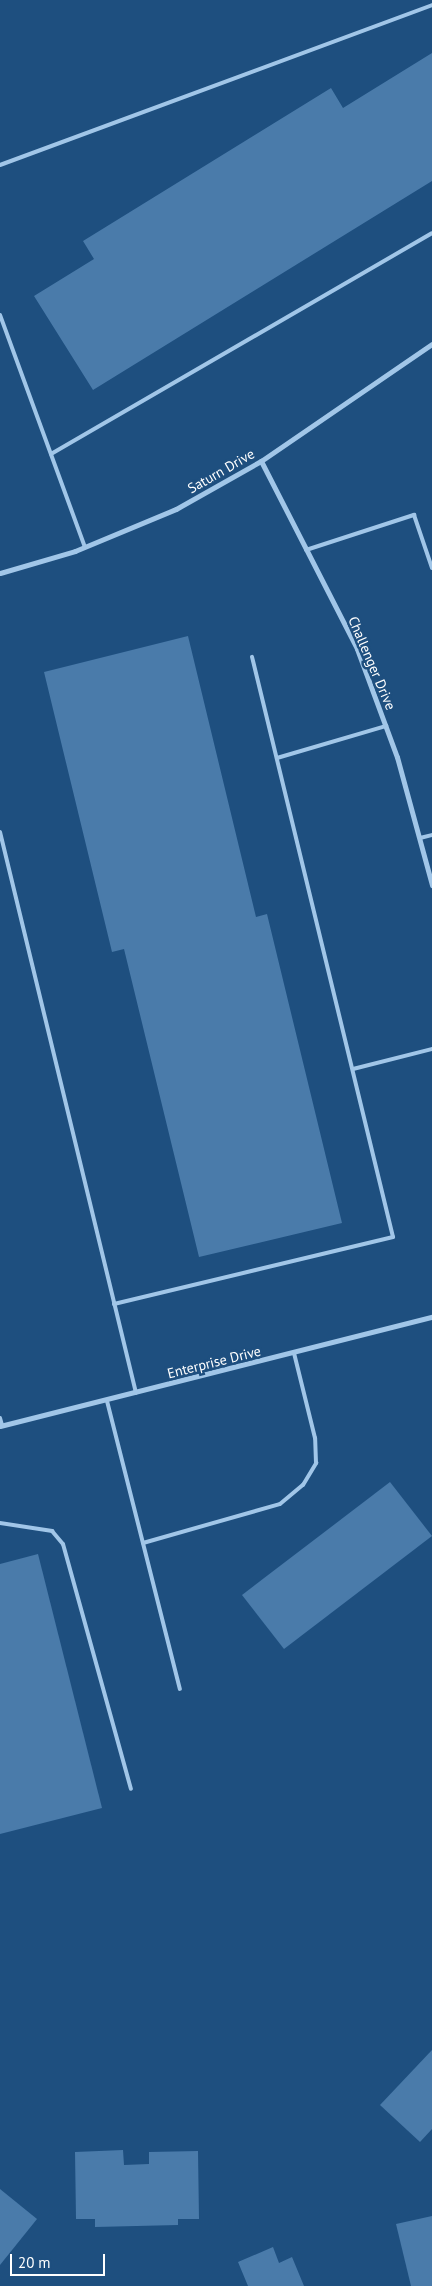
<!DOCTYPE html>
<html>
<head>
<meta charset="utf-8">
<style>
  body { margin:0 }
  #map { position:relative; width:432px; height:2286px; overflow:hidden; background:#1e4f7f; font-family:"PT Sans",sans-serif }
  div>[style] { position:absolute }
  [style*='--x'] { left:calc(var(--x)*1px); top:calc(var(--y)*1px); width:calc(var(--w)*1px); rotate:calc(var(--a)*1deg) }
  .building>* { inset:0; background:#4a7baa }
  .lane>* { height:4px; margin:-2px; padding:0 2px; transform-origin:2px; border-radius:2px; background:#a1c6e8 }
  .street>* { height:5px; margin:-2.5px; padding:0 2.5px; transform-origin:2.5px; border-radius:2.5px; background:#a1c6e8 }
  span { translate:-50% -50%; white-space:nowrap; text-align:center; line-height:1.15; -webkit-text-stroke:5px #1e4f7f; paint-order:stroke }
  .street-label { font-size:14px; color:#fff }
  .scale { position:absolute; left:10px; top:2254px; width:95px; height:22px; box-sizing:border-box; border:2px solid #fff; border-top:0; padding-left:6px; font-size:15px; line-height:18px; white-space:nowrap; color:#fff; -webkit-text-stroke:4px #1e4f7f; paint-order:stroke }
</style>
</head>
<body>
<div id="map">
  <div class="building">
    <i style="clip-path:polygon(432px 53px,432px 181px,93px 390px,34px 296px,94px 259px,83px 241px,331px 88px,343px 108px)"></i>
    <i style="clip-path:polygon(188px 636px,256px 917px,267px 914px,342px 1223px,199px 1257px,124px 949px,112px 952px,44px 672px)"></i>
    <i style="clip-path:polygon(390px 1482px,432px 1536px,284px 1649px,242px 1595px)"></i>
    <i style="clip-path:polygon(38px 1554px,102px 1808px,0 1834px,0 1564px)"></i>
    <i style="clip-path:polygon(432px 2050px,432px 2129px,420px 2142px,380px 2105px)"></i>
    <i style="clip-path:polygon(123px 2150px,124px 2165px,149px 2164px,149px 2152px,198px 2151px,199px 2219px,178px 2219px,178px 2225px,95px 2227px,95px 2219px,76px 2219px,75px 2152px)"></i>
    <i style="clip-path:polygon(0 2189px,37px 2219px,0 2265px)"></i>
    <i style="clip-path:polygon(432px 2216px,432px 2286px,411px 2286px,396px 2224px)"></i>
    <i style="clip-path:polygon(273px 2247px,279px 2263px,292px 2257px,304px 2286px,248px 2286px,238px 2262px)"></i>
  </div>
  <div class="lane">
    <i style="--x:0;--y:165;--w:461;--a:-20.3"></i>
    <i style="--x:0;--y:315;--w:247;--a:69.9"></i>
    <i style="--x:51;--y:454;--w:440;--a:-30.1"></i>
    <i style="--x:306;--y:550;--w:114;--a:-18"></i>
    <i style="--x:414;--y:515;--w:56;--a:71.2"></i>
    <i style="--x:277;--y:758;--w:114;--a:-16.4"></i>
    <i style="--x:0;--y:832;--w:577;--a:76.37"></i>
    <i style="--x:420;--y:838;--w:12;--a:-14"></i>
    <i style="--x:353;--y:1069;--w:81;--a:-14.2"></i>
    <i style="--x:114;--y:1304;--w:287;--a:-13.5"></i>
    <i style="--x:393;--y:1237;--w:597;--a:-103.66"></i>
    <i style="--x:107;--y:1401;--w:297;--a:75.8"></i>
    <i style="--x:0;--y:1418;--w:7;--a:74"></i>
    <i style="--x:0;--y:1523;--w:53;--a:8.7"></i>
    <i style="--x:52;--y:1531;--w:17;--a:50"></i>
    <i style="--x:63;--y:1544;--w:254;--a:74.5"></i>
    <i style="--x:143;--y:1543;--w:142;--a:-15.9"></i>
    <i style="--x:280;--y:1504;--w:30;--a:-40"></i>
    <i style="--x:303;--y:1485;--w:26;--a:-59"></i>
    <i style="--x:316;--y:1463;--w:25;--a:-92"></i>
    <i style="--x:315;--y:1438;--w:88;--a:-103.9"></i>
  </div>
  <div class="street">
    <i style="--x:261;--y:461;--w:211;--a:62.9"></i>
    <i style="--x:357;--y:649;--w:115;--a:69.7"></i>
    <i style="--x:397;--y:757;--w:133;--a:74.7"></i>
    <i style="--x:0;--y:573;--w:78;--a:-16.3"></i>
    <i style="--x:75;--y:551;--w:109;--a:-22.6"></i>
    <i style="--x:176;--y:509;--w:98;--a:-29.5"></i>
    <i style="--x:261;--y:461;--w:207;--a:-34.4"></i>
    <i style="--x:0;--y:1426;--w:446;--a:-14.2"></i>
  </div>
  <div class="street-label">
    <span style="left:221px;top:471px;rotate:-30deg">Saturn Drive</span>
    <span style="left:372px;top:663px;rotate:67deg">Challenger Drive</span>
    <span style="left:214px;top:1362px;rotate:-14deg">Enterprise Drive</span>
  </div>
  <div class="scale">20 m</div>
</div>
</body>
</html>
